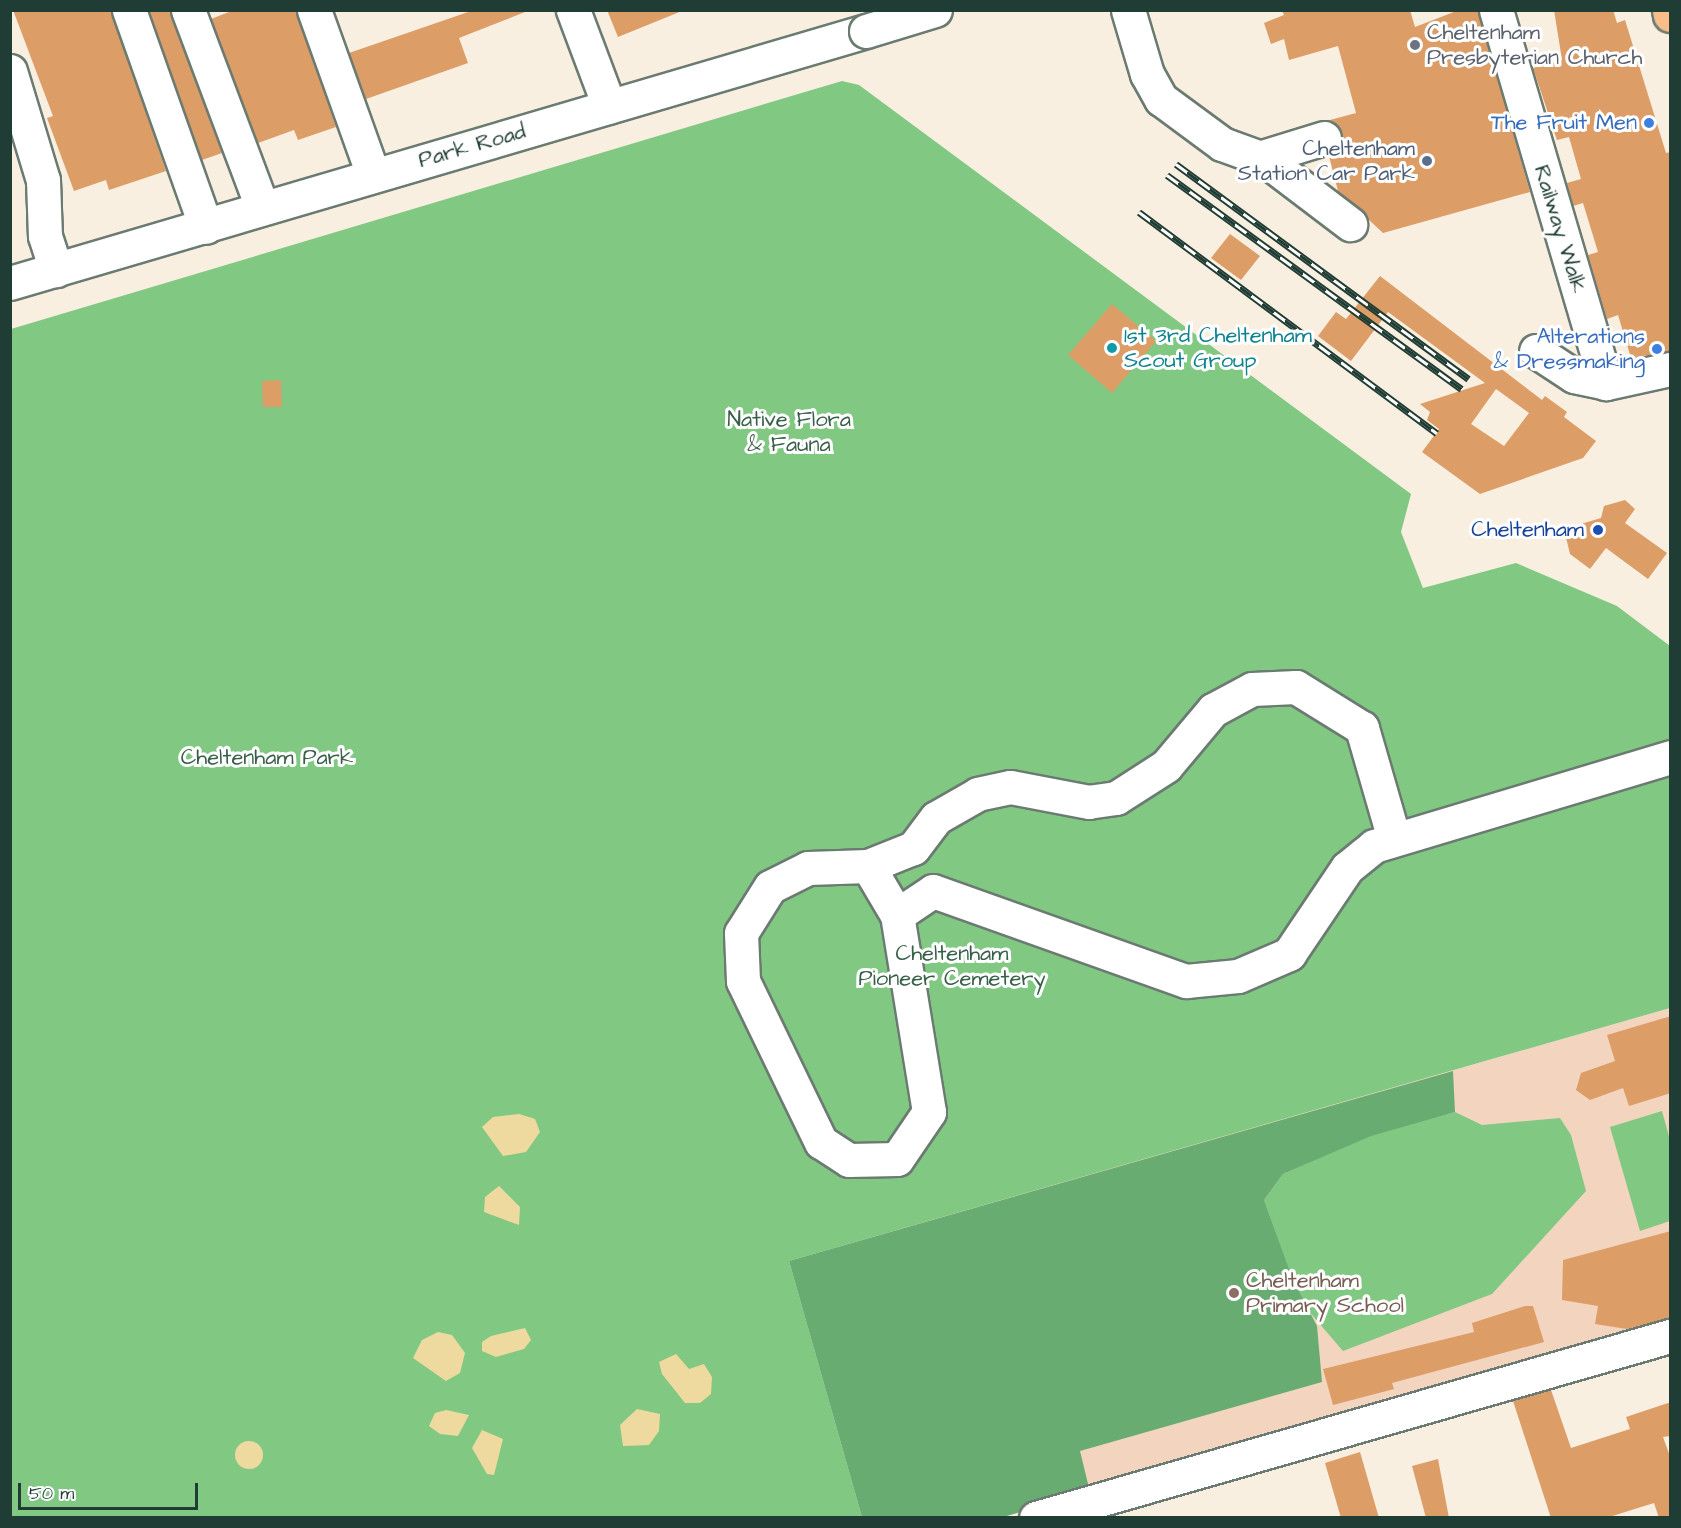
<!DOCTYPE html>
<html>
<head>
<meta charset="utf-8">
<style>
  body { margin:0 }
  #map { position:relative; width:1681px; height:1528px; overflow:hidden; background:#f9efe1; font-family:"Architects Daughter",sans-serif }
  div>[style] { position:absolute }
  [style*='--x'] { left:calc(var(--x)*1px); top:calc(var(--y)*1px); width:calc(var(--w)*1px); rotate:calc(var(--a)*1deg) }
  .built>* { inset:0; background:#f3d4bf }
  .green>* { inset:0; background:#81c883 }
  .forest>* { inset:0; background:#68ac71 }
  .sand>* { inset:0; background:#eeda9e }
  .round { border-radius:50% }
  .building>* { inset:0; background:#dc9d66 }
  .roads { filter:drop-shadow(2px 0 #6b7b71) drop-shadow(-2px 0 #6b7b71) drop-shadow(0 2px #6b7b71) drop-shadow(0 -2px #6b7b71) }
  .minor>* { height:33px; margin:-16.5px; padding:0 16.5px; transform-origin:16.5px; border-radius:16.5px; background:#fff }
  .major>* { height:33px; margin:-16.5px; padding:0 16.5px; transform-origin:16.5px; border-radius:16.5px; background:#f8bd89 }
  .rail>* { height:7px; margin-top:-3.5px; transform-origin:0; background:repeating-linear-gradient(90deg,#fff 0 14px,#1f3d34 0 28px); box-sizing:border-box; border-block:2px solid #1f3d34 }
  .bridges { filter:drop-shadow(2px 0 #6b7b71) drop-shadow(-2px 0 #6b7b71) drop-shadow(0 2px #6b7b71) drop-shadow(0 -2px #6b7b71) }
  .minor-bridge>* { height:33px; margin:-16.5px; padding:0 16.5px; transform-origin:16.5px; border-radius:16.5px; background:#fff }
  .dots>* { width:16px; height:16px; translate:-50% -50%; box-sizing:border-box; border:3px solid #fff; border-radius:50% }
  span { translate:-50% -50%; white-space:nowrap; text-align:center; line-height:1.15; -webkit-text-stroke:6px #fff; paint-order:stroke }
  .worship-label { font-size:22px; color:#5b616d }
  .left { translate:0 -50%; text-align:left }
  .shop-label { font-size:22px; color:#366cbe }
  .right { translate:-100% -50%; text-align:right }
  .street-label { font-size:22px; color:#1f3d34 }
  .service-label { font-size:22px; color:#4e5e75 }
  .culture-label { font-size:22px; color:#0d838f }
  .park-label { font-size:22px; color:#386048 }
  .transit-label { font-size:22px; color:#164399 }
  .education-label { font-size:22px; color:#785e54 }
  .frame { position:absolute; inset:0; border:12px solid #1f3d34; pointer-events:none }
  .scale { position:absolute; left:18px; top:1483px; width:180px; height:27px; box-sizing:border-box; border:3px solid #1f3d34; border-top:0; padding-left:8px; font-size:18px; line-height:21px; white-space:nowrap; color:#1f3d34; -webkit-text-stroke:4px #fff; paint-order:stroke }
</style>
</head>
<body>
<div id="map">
  <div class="built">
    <i style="clip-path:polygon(1670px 1008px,1670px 1325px,1003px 1517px,862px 1517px,789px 1261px)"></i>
  </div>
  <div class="green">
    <i style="clip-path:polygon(842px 81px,859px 85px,1411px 494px,1401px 532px,1423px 588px,1516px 563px,1617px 606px,1670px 646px,1670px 1008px,789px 1261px,862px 1517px,11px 1518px,11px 329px)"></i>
    <i style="clip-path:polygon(1662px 1111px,1670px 1140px,1670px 1221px,1640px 1231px,1610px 1127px)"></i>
    <i style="clip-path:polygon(1455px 1112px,1482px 1125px,1560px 1118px,1571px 1135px,1586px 1191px,1492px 1294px,1343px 1351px,1300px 1301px,1264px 1200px,1283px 1174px,1373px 1134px)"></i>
  </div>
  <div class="forest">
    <i style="clip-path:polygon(1453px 1071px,1455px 1112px,1371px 1136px,1283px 1174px,1264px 1200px,1293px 1280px,1317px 1326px,1322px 1382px,1080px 1451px,1090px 1492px,1003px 1517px,862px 1517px,789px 1261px)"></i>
  </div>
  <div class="sand">
    <i style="clip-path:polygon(519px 1114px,535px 1119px,540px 1132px,526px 1152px,503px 1156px,482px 1127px,493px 1117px)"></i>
    <i style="clip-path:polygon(499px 1186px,520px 1207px,519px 1225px,484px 1212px,485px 1197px)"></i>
    <i style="clip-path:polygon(525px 1328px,531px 1340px,524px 1349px,496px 1357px,482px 1351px,482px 1342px,491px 1336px)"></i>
    <i style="clip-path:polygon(438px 1332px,452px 1335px,465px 1353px,460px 1373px,446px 1381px,413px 1358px,422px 1340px)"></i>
    <i style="clip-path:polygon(676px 1354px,689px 1369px,704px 1364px,712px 1377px,711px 1394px,700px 1403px,685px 1403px,662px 1374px,659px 1362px)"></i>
    <i style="clip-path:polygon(637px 1409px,660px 1414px,659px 1431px,649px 1445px,623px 1446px,620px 1425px)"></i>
    <i style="clip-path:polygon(446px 1410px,469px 1415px,458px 1436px,440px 1434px,429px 1426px,435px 1413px)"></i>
    <i style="clip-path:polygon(482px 1430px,503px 1439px,494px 1475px,487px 1474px,472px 1448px)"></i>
    <i class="round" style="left:235px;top:1441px;width:28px;height:28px"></i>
  </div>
  <div class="building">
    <i style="clip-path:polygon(13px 10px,111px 10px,166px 171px,109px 190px,106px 180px,74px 191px,47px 118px,53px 116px)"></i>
    <i style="clip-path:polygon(149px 10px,170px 10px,222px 153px,202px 160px)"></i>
    <i style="clip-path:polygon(234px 10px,296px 10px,336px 127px,298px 140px,294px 130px,258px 143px,211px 19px)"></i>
    <i style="clip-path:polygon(474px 10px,525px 12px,459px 38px,468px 63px,366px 99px,349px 53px)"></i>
    <i style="clip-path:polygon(607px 10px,682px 10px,682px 11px,618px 37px)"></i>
    <i style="clip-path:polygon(1282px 10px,1410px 10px,1415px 27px,1459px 10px,1478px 10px,1530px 192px,1383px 233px,1338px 191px,1329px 156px,1342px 142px,1342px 132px,1330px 120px,1356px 113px,1338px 46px,1289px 60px,1284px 39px,1271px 44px,1264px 23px,1284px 15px)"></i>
    <i style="clip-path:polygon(1554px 10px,1613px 10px,1617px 23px,1625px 20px,1666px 153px,1671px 152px,1671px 351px,1631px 358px,1618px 315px,1607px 319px,1588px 255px,1598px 252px,1583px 203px,1573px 206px,1567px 183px,1581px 179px,1569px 137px,1557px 140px,1533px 68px,1562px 60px)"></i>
    <i style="clip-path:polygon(1230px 234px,1260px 256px,1241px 280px,1211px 258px)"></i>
    <i style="clip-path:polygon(evenodd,1380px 276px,1542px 400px,1545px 396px,1567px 412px,1564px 417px,1596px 441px,1583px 458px,1480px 494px,1422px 452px,1439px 429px,1427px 420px,1430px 412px,1420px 404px,1485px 383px,1388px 312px,1351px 361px,1318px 336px,1336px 312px,1346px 319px,1380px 276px,1496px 389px,1529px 413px,1504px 446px,1471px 424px,1496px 389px)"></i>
    <i style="clip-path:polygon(1112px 304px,1156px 341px,1112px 393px,1068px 355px)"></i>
    <i style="clip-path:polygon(281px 380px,282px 407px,263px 407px,262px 381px)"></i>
    <i style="clip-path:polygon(1625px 500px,1635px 509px,1625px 523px,1667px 553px,1648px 579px,1606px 548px,1590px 569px,1570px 554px,1564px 529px,1601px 518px,1604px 506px)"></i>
    <i style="clip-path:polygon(1671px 1016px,1671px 1093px,1629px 1106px,1623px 1088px,1590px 1100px,1576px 1090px,1581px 1073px,1615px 1061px,1607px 1035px)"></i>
    <i style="clip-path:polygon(1671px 1231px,1671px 1318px,1627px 1329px,1595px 1324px,1598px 1306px,1562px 1300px,1563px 1260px)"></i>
    <i style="clip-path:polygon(1525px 1306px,1533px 1306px,1544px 1342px,1392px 1383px,1394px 1389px,1333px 1405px,1323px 1369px,1474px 1332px,1472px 1323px)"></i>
    <i style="clip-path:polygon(1551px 1390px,1571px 1448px,1630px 1429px,1626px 1417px,1671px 1402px,1671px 1436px,1663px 1437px,1671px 1459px,1671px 1518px,1659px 1518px,1654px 1503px,1606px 1518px,1551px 1518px,1513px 1401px)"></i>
    <i style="clip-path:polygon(1360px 1452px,1379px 1518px,1341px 1518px,1325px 1463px)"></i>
    <i style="clip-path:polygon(1438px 1459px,1449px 1518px,1426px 1518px,1412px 1466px)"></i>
  </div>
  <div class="roads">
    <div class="minor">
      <i style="--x:129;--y:10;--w:230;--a:70.5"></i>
      <i style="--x:188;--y:10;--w:210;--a:69.4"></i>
      <i style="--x:314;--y:10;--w:175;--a:70.3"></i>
      <i style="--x:573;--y:10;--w:103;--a:69.4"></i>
      <i style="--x:1128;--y:10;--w:67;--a:73.5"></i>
      <i style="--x:1147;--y:74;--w:29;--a:61"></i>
      <i style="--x:1161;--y:99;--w:76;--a:36.4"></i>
      <i style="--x:1222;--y:144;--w:47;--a:20"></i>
      <i style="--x:1266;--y:160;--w:106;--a:37.3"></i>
      <i style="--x:1496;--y:10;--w:389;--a:73.6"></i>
      <i style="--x:10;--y:71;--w:114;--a:73.2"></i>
      <i style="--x:43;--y:180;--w:56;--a:88"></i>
      <i style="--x:45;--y:236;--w:36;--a:72"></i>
      <i style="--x:1259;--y:158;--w:68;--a:-17.1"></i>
      <i style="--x:10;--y:283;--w:892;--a:-16.4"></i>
      <i style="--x:1536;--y:351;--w:45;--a:33.3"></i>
      <i style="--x:1574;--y:376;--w:33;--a:12"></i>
      <i style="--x:1606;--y:383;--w:66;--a:-12.3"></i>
      <i style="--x:1394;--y:839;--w:116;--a:-106.1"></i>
      <i style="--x:1362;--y:728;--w:78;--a:-148.2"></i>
      <i style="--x:1296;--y:687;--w:44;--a:177.4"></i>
      <i style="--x:1252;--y:689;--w:44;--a:151.7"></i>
      <i style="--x:1213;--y:710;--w:73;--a:130"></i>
      <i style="--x:1166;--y:766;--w:59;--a:147.4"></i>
      <i style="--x:1116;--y:798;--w:27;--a:172"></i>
      <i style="--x:1089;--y:802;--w:80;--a:-169.2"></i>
      <i style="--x:1010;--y:787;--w:33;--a:168"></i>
      <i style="--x:978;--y:794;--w:48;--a:150.3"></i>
      <i style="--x:936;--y:818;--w:38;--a:127"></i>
      <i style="--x:913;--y:848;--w:48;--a:158.2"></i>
      <i style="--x:868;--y:866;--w:60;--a:178.1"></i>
      <i style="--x:808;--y:868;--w:42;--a:153.4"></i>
      <i style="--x:770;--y:887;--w:54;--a:122.2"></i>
      <i style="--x:741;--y:933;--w:48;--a:87.6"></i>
      <i style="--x:743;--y:981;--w:179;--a:64.2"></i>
      <i style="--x:821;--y:1142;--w:33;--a:33"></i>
      <i style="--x:849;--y:1160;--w:48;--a:-1.2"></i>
      <i style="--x:897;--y:1159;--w:57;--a:-55.8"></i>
      <i style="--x:929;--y:1112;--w:200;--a:-99.2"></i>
      <i style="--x:897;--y:915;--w:43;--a:-33.7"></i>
      <i style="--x:933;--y:891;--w:269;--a:19.6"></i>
      <i style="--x:1186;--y:981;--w:52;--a:-5.5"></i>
      <i style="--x:1238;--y:976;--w:56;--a:-23.3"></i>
      <i style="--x:1289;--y:954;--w:104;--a:-56"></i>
      <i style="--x:1347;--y:868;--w:35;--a:-39"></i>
      <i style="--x:1374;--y:846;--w:309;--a:-16.7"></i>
      <i style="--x:868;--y:866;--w:57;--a:59.4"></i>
      <i style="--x:1036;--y:1518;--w:660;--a:-16.02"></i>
    </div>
    <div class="major">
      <i style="--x:1669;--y:10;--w:5;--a:79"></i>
    </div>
  </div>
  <div class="rail">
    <i style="--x:1176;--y:164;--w:363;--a:36.3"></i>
    <i style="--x:1167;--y:175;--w:364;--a:36"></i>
    <i style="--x:1139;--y:212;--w:371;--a:36.6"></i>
  </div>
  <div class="bridges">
    <div class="minor-bridge">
      <i style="--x:866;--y:31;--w:72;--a:-16.9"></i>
    </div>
  </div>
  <div class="dots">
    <i style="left:1415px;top:45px;background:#6b7280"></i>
    <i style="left:1649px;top:123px;background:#3f7fe0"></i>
    <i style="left:1427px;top:161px;background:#5c6f8a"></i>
    <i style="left:1112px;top:348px;background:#0f9aa8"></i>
    <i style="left:1657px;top:349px;background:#3f7fe0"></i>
    <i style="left:1598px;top:530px;background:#1a4fb4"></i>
    <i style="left:1234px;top:1293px;background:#8d6e63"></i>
  </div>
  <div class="worship-label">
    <span class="left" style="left:1427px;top:45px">Cheltenham<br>Presbyterian Church</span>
  </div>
  <div class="shop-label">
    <span class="right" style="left:1637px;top:123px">The Fruit Men</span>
    <span class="right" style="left:1645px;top:349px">Alterations<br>&amp; Dressmaking</span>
  </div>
  <div class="street-label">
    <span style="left:472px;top:146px;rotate:-16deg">Park Road</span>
    <span style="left:1560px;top:229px;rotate:73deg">Railway Walk</span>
  </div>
  <div class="service-label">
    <span class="right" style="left:1415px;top:161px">Cheltenham<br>Station Car Park</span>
  </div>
  <div class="culture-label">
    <span class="left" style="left:1124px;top:348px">1st 3rd Cheltenham<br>Scout Group</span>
  </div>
  <div class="park-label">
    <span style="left:789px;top:432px">Native Flora<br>&amp; Fauna</span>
    <span style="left:267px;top:758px">Cheltenham Park</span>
    <span style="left:952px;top:966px">Cheltenham<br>Pioneer Cemetery</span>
  </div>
  <div class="transit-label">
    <span class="right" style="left:1584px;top:530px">Cheltenham</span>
  </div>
  <div class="education-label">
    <span class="left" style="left:1246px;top:1293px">Cheltenham<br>Primary School</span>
  </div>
  <div class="frame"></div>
  <div class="scale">50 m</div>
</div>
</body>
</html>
